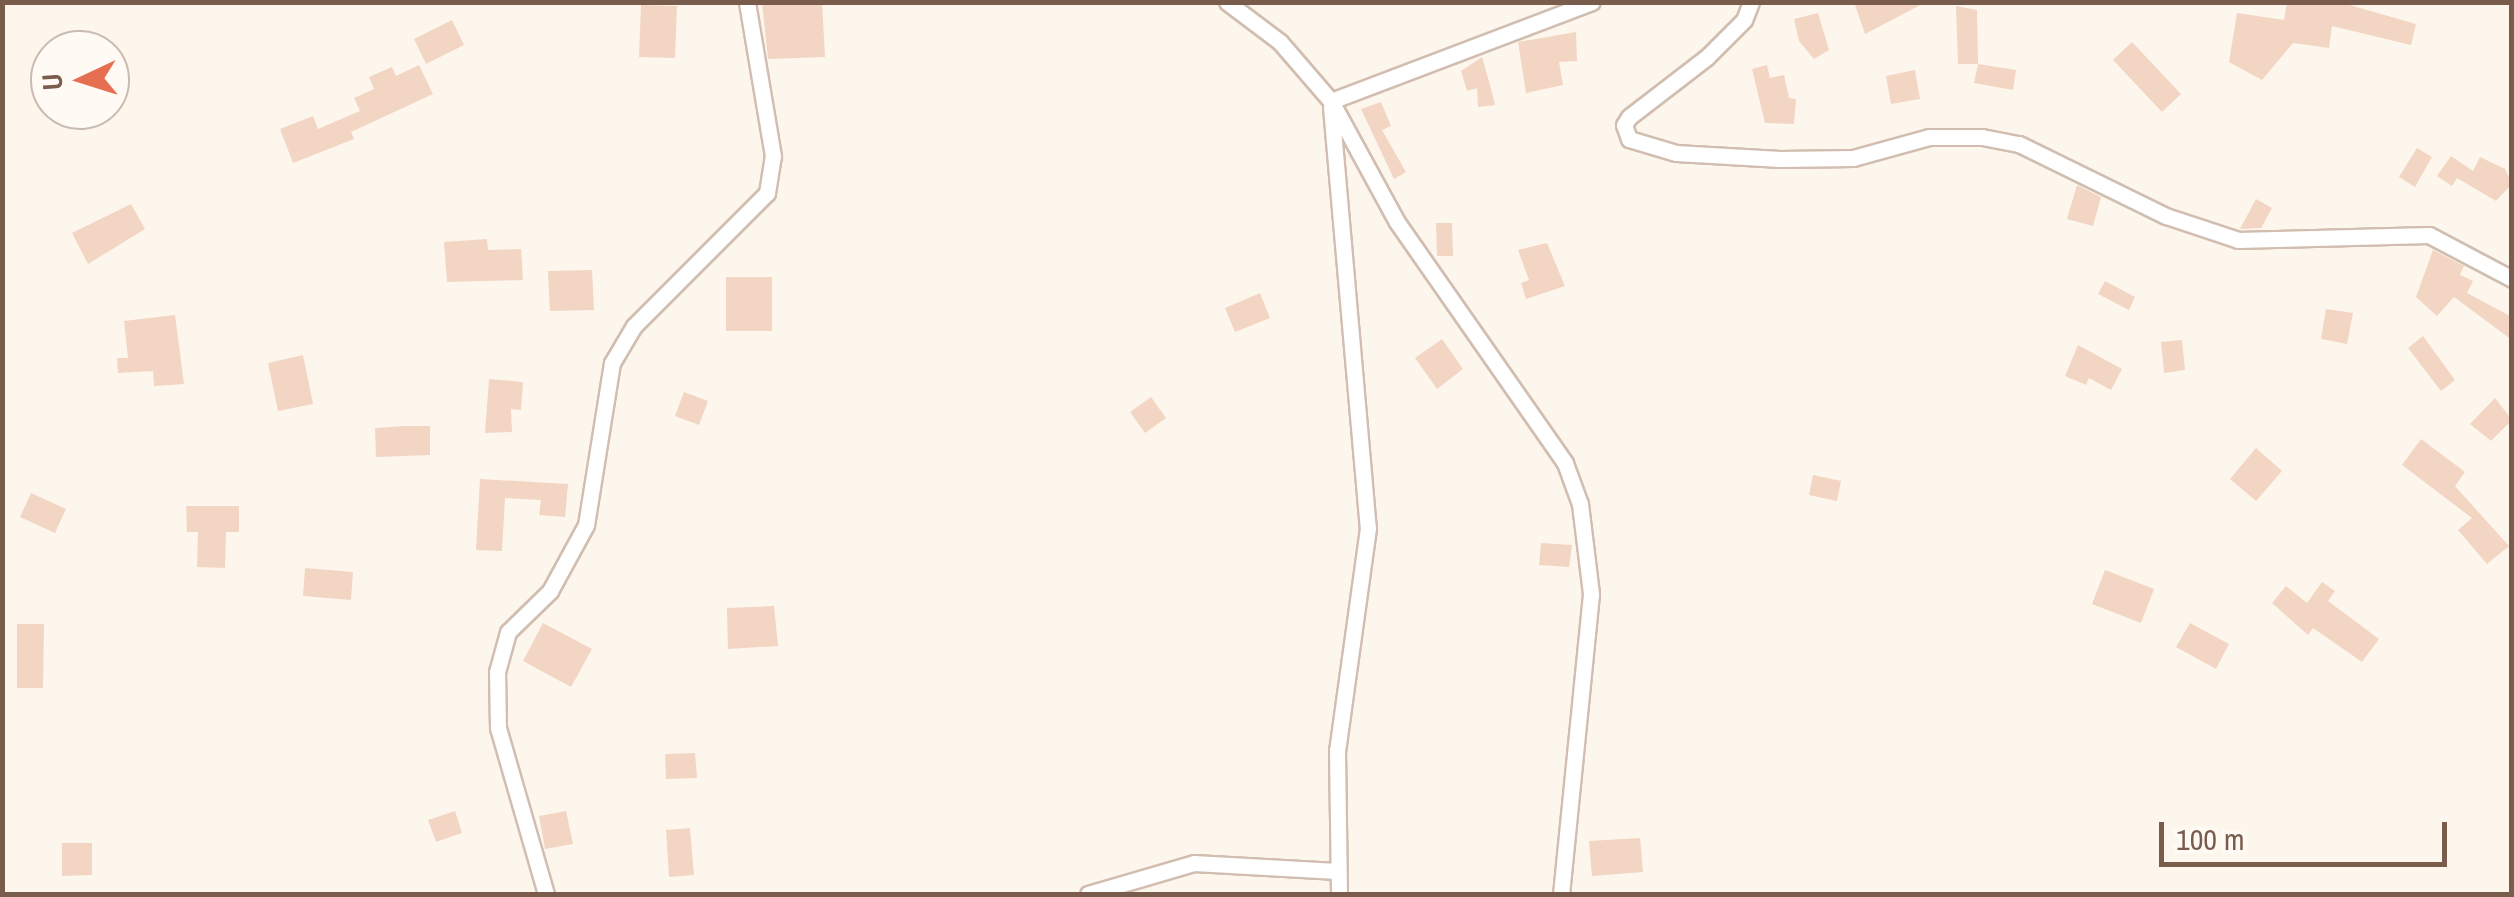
<!DOCTYPE html>
<html>
<head>
<meta charset="utf-8">
<style>
  body { margin:0 }
  #map { position:relative; width:2514px; height:897px; overflow:hidden; background:#fdf6ec; font-family:"Archivo Narrow",sans-serif }
  div>[style] { position:absolute }
  [style*='--x'] { left:calc(var(--x)*1px); top:calc(var(--y)*1px); width:calc(var(--w)*1px); rotate:calc(var(--a)*1deg) }
  .building>* { inset:0; background:#f3d5c3 }
  .roads { filter:drop-shadow(2px 0 #d1beb0) drop-shadow(-2px 0 #d1beb0) drop-shadow(0 2px #d1beb0) drop-shadow(0 -2px #d1beb0) }
  .street>* { height:15px; margin:-7.5px; padding:0 7.5px; transform-origin:7.5px; border-radius:7.5px; background:#fff }
  span { translate:-50% -50%; white-space:nowrap; text-align:center; line-height:1.15; -webkit-text-stroke:10px #fffaf3; paint-order:stroke }
  .frame { position:absolute; inset:0; border:5px solid #7a5c4d; pointer-events:none }
  .north { position:absolute; left:30px; top:30px; width:100px; height:100px; box-sizing:border-box; background:#fffaf3; border:2px solid #cabbb1; border-radius:50%; rotate:266deg; font-size:28px; font-weight:700; line-height:40px; text-align:center; color:#7a5c4d }
  .north::after { content:''; display:block; margin:auto; width:35px; height:45px; background:#e76f51; clip-path:polygon(50% 0,100% 100%,50% 72%,0 100%) }
  .scale { position:absolute; left:2159px; top:822px; width:288px; height:45px; box-sizing:border-box; border:5px solid #7a5c4d; border-top:0; padding-left:12px; font-size:30px; line-height:35px; white-space:nowrap; color:#7a5c4d; -webkit-text-stroke:8px #fffaf3; paint-order:stroke }
</style>
</head>
<body>
<div id="map">
  <div class="building">
    <i style="clip-path:polygon(762px 2px,822px 2px,825px 57px,768px 59px)"></i>
    <i style="clip-path:polygon(1854px 2px,1926px 2px,1865px 34px)"></i>
    <i style="clip-path:polygon(2287px 2px,2339px 2px,2416px 24px,2411px 45px,2332px 26px,2329px 48px,2293px 43px,2262px 80px,2229px 62px,2237px 13px,2284px 20px)"></i>
    <i style="clip-path:polygon(641px 5px,677px 6px,675px 58px,639px 57px)"></i>
    <i style="clip-path:polygon(1956px 6px,1977px 10px,1978px 64px,1958px 64px)"></i>
    <i style="clip-path:polygon(1818px 13px,1829px 50px,1814px 59px,1799px 41px,1794px 19px)"></i>
    <i style="clip-path:polygon(452px 20px,464px 45px,426px 64px,414px 39px)"></i>
    <i style="clip-path:polygon(1576px 32px,1577px 61px,1559px 62px,1563px 85px,1526px 93px,1518px 42px)"></i>
    <i style="clip-path:polygon(2132px 42px,2181px 94px,2162px 112px,2113px 60px)"></i>
    <i style="clip-path:polygon(1482px 57px,1490px 85px,1495px 105px,1478px 107px,1477px 88px,1467px 91px,1461px 71px)"></i>
    <i style="clip-path:polygon(1978px 64px,2016px 70px,2013px 90px,1974px 83px)"></i>
    <i style="clip-path:polygon(419px 65px,433px 94px,351px 132px,354px 139px,293px 163px,280px 129px,313px 116px,318px 129px,360px 111px,354px 98px,374px 89px,369px 77px,392px 67px,396px 76px)"></i>
    <i style="clip-path:polygon(1767px 65px,1770px 78px,1784px 75px,1789px 98px,1796px 99px,1794px 124px,1765px 123px,1752px 69px)"></i>
    <i style="clip-path:polygon(1915px 70px,1920px 99px,1891px 104px,1886px 76px)"></i>
    <i style="clip-path:polygon(1381px 102px,1391px 126px,1382px 130px,1406px 172px,1394px 179px,1361px 109px)"></i>
    <i style="clip-path:polygon(2417px 148px,2432px 157px,2415px 187px,2399px 177px)"></i>
    <i style="clip-path:polygon(2451px 156px,2473px 171px,2480px 157px,2505px 169px,2512px 184px,2496px 201px,2457px 178px,2452px 186px,2437px 176px)"></i>
    <i style="clip-path:polygon(2077px 185px,2101px 197px,2093px 226px,2067px 219px)"></i>
    <i style="clip-path:polygon(2256px 199px,2272px 208px,2261px 228px,2240px 229px)"></i>
    <i style="clip-path:polygon(131px 204px,145px 229px,88px 264px,72px 233px)"></i>
    <i style="clip-path:polygon(1436px 223px,1452px 223px,1453px 256px,1437px 256px)"></i>
    <i style="clip-path:polygon(487px 239px,488px 250px,521px 249px,523px 280px,447px 282px,444px 242px)"></i>
    <i style="clip-path:polygon(1547px 243px,1565px 286px,1526px 299px,1521px 283px,1529px 280px,1518px 250px)"></i>
    <i style="clip-path:polygon(2433px 250px,2464px 266px,2460px 275px,2473px 281px,2467px 293px,2512px 317px,2512px 340px,2454px 297px,2437px 316px,2416px 297px)"></i>
    <i style="clip-path:polygon(592px 270px,594px 310px,550px 311px,548px 271px)"></i>
    <i style="clip-path:polygon(726px 277px,772px 277px,772px 331px,726px 331px)"></i>
    <i style="clip-path:polygon(2105px 281px,2135px 297px,2129px 310px,2098px 294px)"></i>
    <i style="clip-path:polygon(1260px 293px,1270px 318px,1235px 332px,1225px 308px)"></i>
    <i style="clip-path:polygon(2326px 309px,2353px 313px,2347px 344px,2321px 339px)"></i>
    <i style="clip-path:polygon(175px 315px,184px 384px,154px 386px,153px 371px,118px 373px,117px 358px,128px 358px,124px 321px)"></i>
    <i style="clip-path:polygon(2423px 336px,2455px 380px,2441px 391px,2408px 348px)"></i>
    <i style="clip-path:polygon(1442px 339px,1463px 369px,1437px 389px,1415px 358px)"></i>
    <i style="clip-path:polygon(2182px 340px,2185px 370px,2164px 373px,2161px 342px)"></i>
    <i style="clip-path:polygon(2078px 345px,2122px 369px,2111px 390px,2089px 378px,2086px 385px,2065px 376px)"></i>
    <i style="clip-path:polygon(303px 355px,313px 404px,278px 411px,268px 363px)"></i>
    <i style="clip-path:polygon(489px 379px,523px 382px,521px 410px,511px 409px,512px 432px,485px 433px)"></i>
    <i style="clip-path:polygon(684px 392px,708px 401px,699px 425px,675px 416px)"></i>
    <i style="clip-path:polygon(1151px 397px,1166px 418px,1145px 433px,1130px 412px)"></i>
    <i style="clip-path:polygon(2495px 398px,2512px 420px,2491px 441px,2470px 424px)"></i>
    <i style="clip-path:polygon(405px 426px,430px 426px,430px 455px,376px 457px,375px 428px)"></i>
    <i style="clip-path:polygon(2421px 439px,2465px 472px,2455px 486px,2509px 546px,2487px 564px,2458px 530px,2472px 518px,2402px 465px)"></i>
    <i style="clip-path:polygon(2256px 448px,2282px 471px,2256px 501px,2230px 479px)"></i>
    <i style="clip-path:polygon(1813px 475px,1841px 481px,1837px 501px,1809px 495px)"></i>
    <i style="clip-path:polygon(480px 479px,568px 484px,565px 517px,539px 515px,541px 500px,505px 498px,502px 551px,476px 550px)"></i>
    <i style="clip-path:polygon(31px 493px,66px 509px,55px 533px,20px 517px)"></i>
    <i style="clip-path:polygon(186px 506px,239px 506px,239px 532px,226px 532px,225px 568px,197px 567px,198px 532px,187px 532px)"></i>
    <i style="clip-path:polygon(1541px 543px,1572px 545px,1569px 567px,1539px 565px)"></i>
    <i style="clip-path:polygon(305px 568px,353px 572px,351px 600px,303px 596px)"></i>
    <i style="clip-path:polygon(2105px 570px,2154px 589px,2141px 623px,2092px 604px)"></i>
    <i style="clip-path:polygon(2322px 582px,2335px 591px,2328px 601px,2379px 639px,2362px 662px,2313px 628px,2308px 635px,2272px 603px,2286px 586px,2307px 603px)"></i>
    <i style="clip-path:polygon(774px 606px,778px 646px,728px 649px,727px 608px)"></i>
    <i style="clip-path:polygon(543px 623px,592px 649px,571px 687px,523px 661px)"></i>
    <i style="clip-path:polygon(2190px 623px,2229px 644px,2216px 669px,2176px 647px)"></i>
    <i style="clip-path:polygon(17px 624px,44px 624px,43px 688px,17px 688px)"></i>
    <i style="clip-path:polygon(695px 753px,697px 778px,666px 779px,665px 754px)"></i>
    <i style="clip-path:polygon(455px 811px,462px 833px,436px 842px,428px 820px)"></i>
    <i style="clip-path:polygon(566px 811px,573px 844px,545px 849px,539px 816px)"></i>
    <i style="clip-path:polygon(690px 828px,694px 875px,669px 877px,666px 830px)"></i>
    <i style="clip-path:polygon(1640px 838px,1643px 872px,1592px 876px,1589px 841px)"></i>
    <i style="clip-path:polygon(62px 843px,92px 843px,92px 875px,62px 876px)"></i>
  </div>
  <div class="roads">
    <div class="street">
      <i style="--x:1227;--y:2;--w:66;--a:37"></i>
      <i style="--x:1280;--y:42;--w:78;--a:49.2"></i>
      <i style="--x:1331;--y:101;--w:279;--a:-20.8"></i>
      <i style="--x:1751;--y:2;--w:19;--a:111"></i>
      <i style="--x:1744;--y:20;--w:52;--a:135"></i>
      <i style="--x:1707;--y:57;--w:98;--a:142.4"></i>
      <i style="--x:1629;--y:117;--w:9;--a:122"></i>
      <i style="--x:1624;--y:125;--w:15;--a:70"></i>
      <i style="--x:1629;--y:139;--w:49;--a:16.6"></i>
      <i style="--x:1676;--y:153;--w:104;--a:3.3"></i>
      <i style="--x:1780;--y:159;--w:73;--a:-0.8"></i>
      <i style="--x:1853;--y:158;--w:79;--a:-15.4"></i>
      <i style="--x:1929;--y:137;--w:53;--a:0"></i>
      <i style="--x:1982;--y:137;--w:38;--a:11"></i>
      <i style="--x:2019;--y:144;--w:164;--a:26.1"></i>
      <i style="--x:2166;--y:216;--w:76;--a:18.4"></i>
      <i style="--x:2238;--y:240;--w:191;--a:-1.5"></i>
      <i style="--x:2429;--y:235;--w:94;--a:27.9"></i>
      <i style="--x:1331;--y:101;--w:138;--a:61.4"></i>
      <i style="--x:1397;--y:222;--w:294;--a:55.1"></i>
      <i style="--x:1565;--y:463;--w:44;--a:69.9"></i>
      <i style="--x:1580;--y:504;--w:91;--a:83"></i>
      <i style="--x:1591;--y:594;--w:301;--a:95.7"></i>
      <i style="--x:1331;--y:107;--w:423;--a:85"></i>
      <i style="--x:1368;--y:528;--w:224;--a:97.9"></i>
      <i style="--x:1337;--y:750;--w:144;--a:89.2"></i>
      <i style="--x:546;--y:894;--w:173;--a:-106.1"></i>
      <i style="--x:498;--y:728;--w:56;--a:-91"></i>
      <i style="--x:497;--y:672;--w:41;--a:-74.6"></i>
      <i style="--x:508;--y:632;--w:59;--a:-44.3"></i>
      <i style="--x:550;--y:591;--w:75;--a:-61.4"></i>
      <i style="--x:586;--y:525;--w:164;--a:-80.9"></i>
      <i style="--x:612;--y:363;--w:43;--a:-59.3"></i>
      <i style="--x:634;--y:326;--w:188;--a:-45"></i>
      <i style="--x:767;--y:193;--w:37;--a:-81"></i>
      <i style="--x:773;--y:156;--w:156;--a:-99.6"></i>
      <i style="--x:1088;--y:894;--w:110;--a:-16.3"></i>
      <i style="--x:1194;--y:863;--w:143;--a:3.2"></i>
    </div>
  </div>
  <div class="frame"></div>
  <div class="north">U</div>
  <div class="scale">100 m</div>
</div>
</body>
</html>
